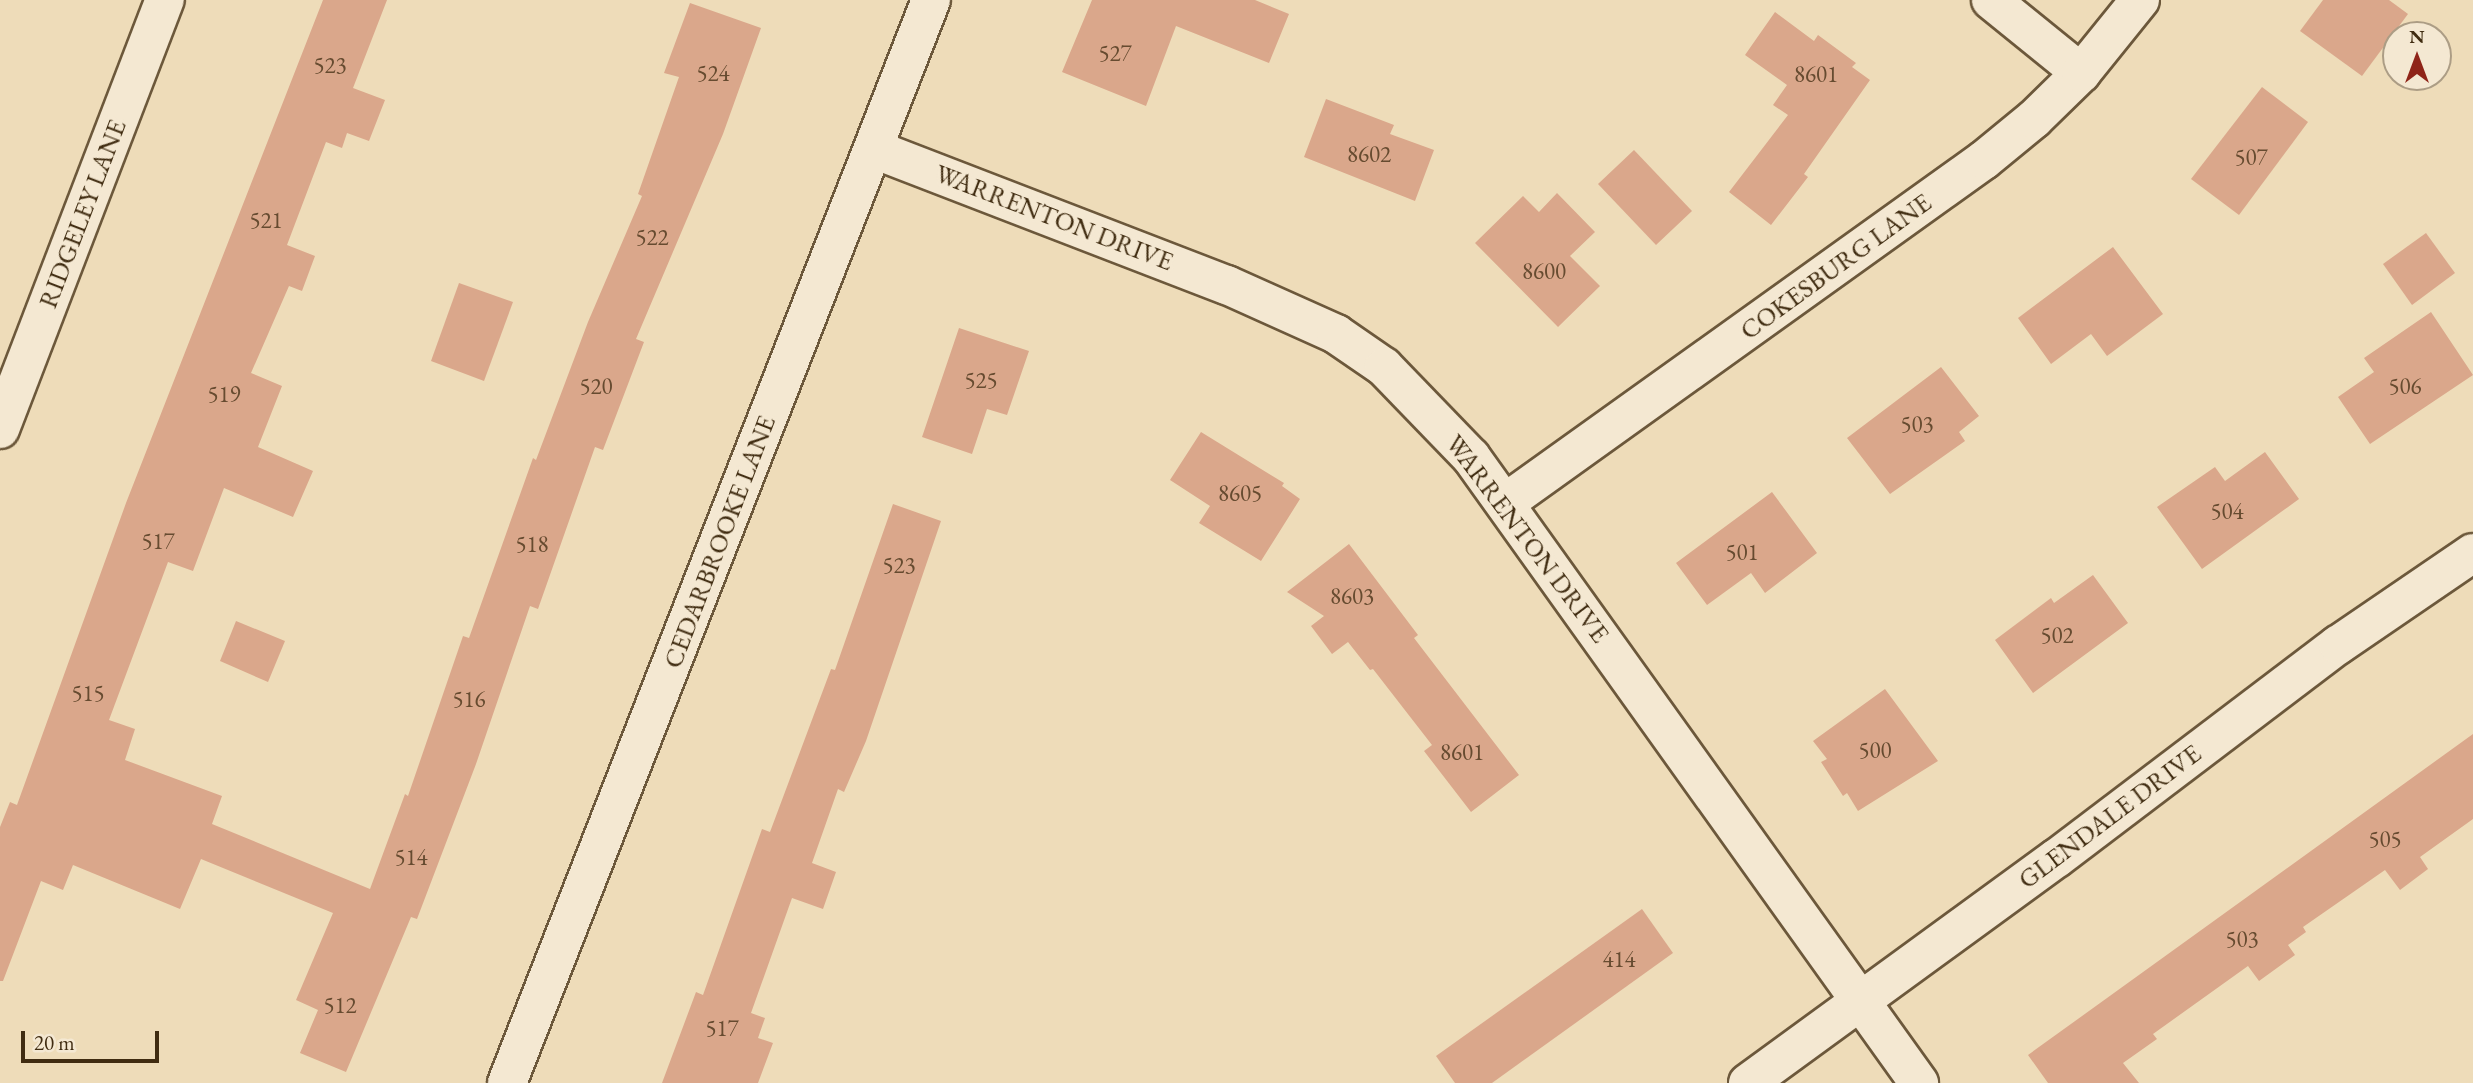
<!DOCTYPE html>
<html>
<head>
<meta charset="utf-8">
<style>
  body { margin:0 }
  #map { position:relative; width:2473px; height:1083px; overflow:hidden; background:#eedcb9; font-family:"EB Garamond",serif }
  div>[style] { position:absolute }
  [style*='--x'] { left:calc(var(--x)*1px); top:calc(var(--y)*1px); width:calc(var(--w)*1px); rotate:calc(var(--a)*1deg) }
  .building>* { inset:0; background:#daa78b }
  .roads { filter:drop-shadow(2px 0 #6c583b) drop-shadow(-2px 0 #6c583b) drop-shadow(0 2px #6c583b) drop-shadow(0 -2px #6c583b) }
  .street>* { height:38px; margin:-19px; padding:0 19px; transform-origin:19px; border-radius:19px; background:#f4e8d2 }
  span { translate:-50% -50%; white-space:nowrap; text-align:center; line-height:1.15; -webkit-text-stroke:7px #f4e8d2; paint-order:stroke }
  .number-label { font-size:23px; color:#664b30 }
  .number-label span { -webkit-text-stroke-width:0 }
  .street-label { font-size:26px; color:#402c11 }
  .north { position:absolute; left:2382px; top:21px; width:70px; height:70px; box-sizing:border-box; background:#f4e8d2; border:2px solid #ac9d85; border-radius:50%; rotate:0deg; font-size:19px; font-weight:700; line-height:28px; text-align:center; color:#402c11 }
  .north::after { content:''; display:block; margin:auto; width:24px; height:32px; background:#8f2418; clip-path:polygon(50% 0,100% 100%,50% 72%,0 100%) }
  .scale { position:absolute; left:21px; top:1031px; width:138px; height:32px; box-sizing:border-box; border:4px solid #402c11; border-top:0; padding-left:9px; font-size:21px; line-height:24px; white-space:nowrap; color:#402c11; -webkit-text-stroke:5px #f4e8d2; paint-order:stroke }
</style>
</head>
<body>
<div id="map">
  <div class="building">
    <i style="clip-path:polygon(323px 0,387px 0,353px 88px,385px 100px,369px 141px,347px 133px,342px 148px,326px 142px,287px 245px,315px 256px,302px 291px,289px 286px,251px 373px,282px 386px,258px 447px,313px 471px,293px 517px,224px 488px,193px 571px,168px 562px,109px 720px,135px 729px,125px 760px,222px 796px,212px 824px,370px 889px,405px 794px,408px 796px,463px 636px,469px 638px,533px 458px,536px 460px,588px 322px,642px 196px,638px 194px,679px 77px,664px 73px,690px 3px,761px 28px,723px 134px,636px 339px,644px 342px,603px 450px,595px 447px,538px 609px,530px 606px,476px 764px,417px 919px,411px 917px,346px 1072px,300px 1053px,318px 1010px,296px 1000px,333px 913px,201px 859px,180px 909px,73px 865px,63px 890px,41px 881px,3px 981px,0 981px,0 827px,10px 802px,17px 805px,126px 503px)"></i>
    <i style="clip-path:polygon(1092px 0,1255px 0,1289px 14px,1269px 63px,1176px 26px,1146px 106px,1062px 72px)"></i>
    <i style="clip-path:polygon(2323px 0,2389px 0,2408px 14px,2362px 76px,2300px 31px)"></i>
    <i style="clip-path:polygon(1775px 12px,1814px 41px,1818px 35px,1856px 63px,1852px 67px,1870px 80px,1804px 174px,1808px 177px,1771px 225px,1729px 192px,1788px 115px,1773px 105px,1787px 85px,1745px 55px)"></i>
    <i style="clip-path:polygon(2262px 87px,2308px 122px,2239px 215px,2191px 179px)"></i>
    <i style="clip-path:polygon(1326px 99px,1394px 125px,1390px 134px,1434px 150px,1415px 201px,1304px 157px)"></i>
    <i style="clip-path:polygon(1634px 150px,1692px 211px,1656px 245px,1598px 184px)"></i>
    <i style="clip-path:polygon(1557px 193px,1595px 232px,1570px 256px,1600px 286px,1558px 327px,1475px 243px,1523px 196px,1539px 212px)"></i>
    <i style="clip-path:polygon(2426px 233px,2455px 273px,2412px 305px,2383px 264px)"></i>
    <i style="clip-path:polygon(2113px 247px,2163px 314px,2107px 356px,2091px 334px,2051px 364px,2018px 318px)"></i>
    <i style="clip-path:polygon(459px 283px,513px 302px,484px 381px,431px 361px)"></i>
    <i style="clip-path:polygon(2431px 312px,2473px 375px,2370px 444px,2338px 397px,2374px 372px,2364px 358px)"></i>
    <i style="clip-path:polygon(959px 328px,1029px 351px,1007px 415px,987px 409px,972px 454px,922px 437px)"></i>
    <i style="clip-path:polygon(1941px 367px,1979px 416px,1959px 432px,1965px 441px,1890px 494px,1847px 438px)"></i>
    <i style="clip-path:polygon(1201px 432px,1284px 483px,1282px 486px,1300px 499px,1261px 561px,1199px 523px,1210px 506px,1170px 480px)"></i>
    <i style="clip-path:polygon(2265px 452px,2299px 499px,2202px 569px,2157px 507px,2215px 467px,2225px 481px)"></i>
    <i style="clip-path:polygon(1772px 492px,1817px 553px,1765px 593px,1751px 573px,1707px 605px,1676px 563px)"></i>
    <i style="clip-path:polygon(893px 504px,941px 521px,866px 741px,844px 792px,838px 789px,812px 863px,836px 872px,823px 909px,792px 898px,751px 1013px,765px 1018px,758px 1038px,773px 1043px,758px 1083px,662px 1083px,696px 992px,703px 995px,762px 829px,770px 832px,831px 669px,835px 670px)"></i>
    <i style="clip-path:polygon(1349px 544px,1418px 635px,1414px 638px,1519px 775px,1471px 812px,1424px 751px,1432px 745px,1373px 669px,1370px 670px,1348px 642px,1332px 654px,1311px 626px,1324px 616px,1287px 592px)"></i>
    <i style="clip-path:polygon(2093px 575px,2128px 623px,2033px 693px,1995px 640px,2051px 598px,2054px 603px)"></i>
    <i style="clip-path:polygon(236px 621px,285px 641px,268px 682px,220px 661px)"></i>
    <i style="clip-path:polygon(1885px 689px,1938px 761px,1858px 811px,1847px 793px,1843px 796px,1821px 762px,1827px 759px,1813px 741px)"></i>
    <i style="clip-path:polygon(2473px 734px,2473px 819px,2420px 857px,2428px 869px,2400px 890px,2385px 870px,2303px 927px,2306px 932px,2288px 945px,2295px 955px,2259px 981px,2248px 966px,2153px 1034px,2157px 1039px,2123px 1063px,2139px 1083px,2048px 1083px,2028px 1055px)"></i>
    <i style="clip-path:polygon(1642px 909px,1673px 953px,1492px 1083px,1455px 1083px,1436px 1056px)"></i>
  </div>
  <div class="roads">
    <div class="street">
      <i style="--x:1991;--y:0;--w:116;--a:39"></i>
      <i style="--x:874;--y:149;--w:378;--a:21.1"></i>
      <i style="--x:1227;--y:285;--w:120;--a:24.2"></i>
      <i style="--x:1336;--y:334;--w:58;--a:34.5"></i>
      <i style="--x:1384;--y:367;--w:125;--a:46"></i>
      <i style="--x:1471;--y:457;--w:770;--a:54.41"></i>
      <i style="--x:0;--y:429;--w:460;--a:-69"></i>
      <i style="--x:1505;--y:503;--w:589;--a:-35.61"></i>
      <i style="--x:1984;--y:160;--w:65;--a:-39.4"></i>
      <i style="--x:2034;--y:119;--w:66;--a:-44.4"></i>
      <i style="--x:2081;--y:73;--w:94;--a:-51.1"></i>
      <i style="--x:507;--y:1083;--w:1163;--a:-68.62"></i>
      <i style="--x:1748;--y:1083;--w:382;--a:-36.1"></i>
      <i style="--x:2057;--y:858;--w:353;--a:-37.2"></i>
      <i style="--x:2338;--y:645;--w:163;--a:-34.3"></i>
    </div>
  </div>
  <div class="number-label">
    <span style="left:1115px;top:53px">527</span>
    <span style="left:330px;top:65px">523</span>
    <span style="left:713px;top:73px">524</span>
    <span style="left:1816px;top:74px">8601</span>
    <span style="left:1369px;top:154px">8602</span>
    <span style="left:2251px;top:157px">507</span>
    <span style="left:266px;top:220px">521</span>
    <span style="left:652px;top:237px">522</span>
    <span style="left:1544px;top:271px">8600</span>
    <span style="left:981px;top:380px">525</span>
    <span style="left:596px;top:386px">520</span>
    <span style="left:2405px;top:386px">506</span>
    <span style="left:224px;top:394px">519</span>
    <span style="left:1917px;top:424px">503</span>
    <span style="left:1240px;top:493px">8605</span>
    <span style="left:2227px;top:511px">504</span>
    <span style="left:158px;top:541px">517</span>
    <span style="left:532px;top:544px">518</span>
    <span style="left:1742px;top:552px">501</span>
    <span style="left:899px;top:565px">523</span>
    <span style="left:1352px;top:596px">8603</span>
    <span style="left:2057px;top:635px">502</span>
    <span style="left:88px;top:693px">515</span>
    <span style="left:469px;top:699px">516</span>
    <span style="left:1875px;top:750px">500</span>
    <span style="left:1462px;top:752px">8601</span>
    <span style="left:2385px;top:839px">505</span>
    <span style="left:411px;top:857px">514</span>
    <span style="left:2242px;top:939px">503</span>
    <span style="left:1619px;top:959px">414</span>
    <span style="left:340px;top:1005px">512</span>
    <span style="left:722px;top:1028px">517</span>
  </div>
  <div class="street-label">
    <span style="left:83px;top:214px;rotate:-69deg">RIDGELEY LANE</span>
    <span style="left:1054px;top:218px;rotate:21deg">WARRENTON DRIVE</span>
    <span style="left:1836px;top:267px;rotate:-36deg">COKESBURG LANE</span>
    <span style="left:1527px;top:539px;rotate:53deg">WARRENTON DRIVE</span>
    <span style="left:720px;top:542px;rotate:-69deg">CEDARBROOKE LANE</span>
    <span style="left:2110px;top:817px;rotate:-37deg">GLENDALE DRIVE</span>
  </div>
  <div class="north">N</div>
  <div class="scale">20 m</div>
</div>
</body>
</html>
